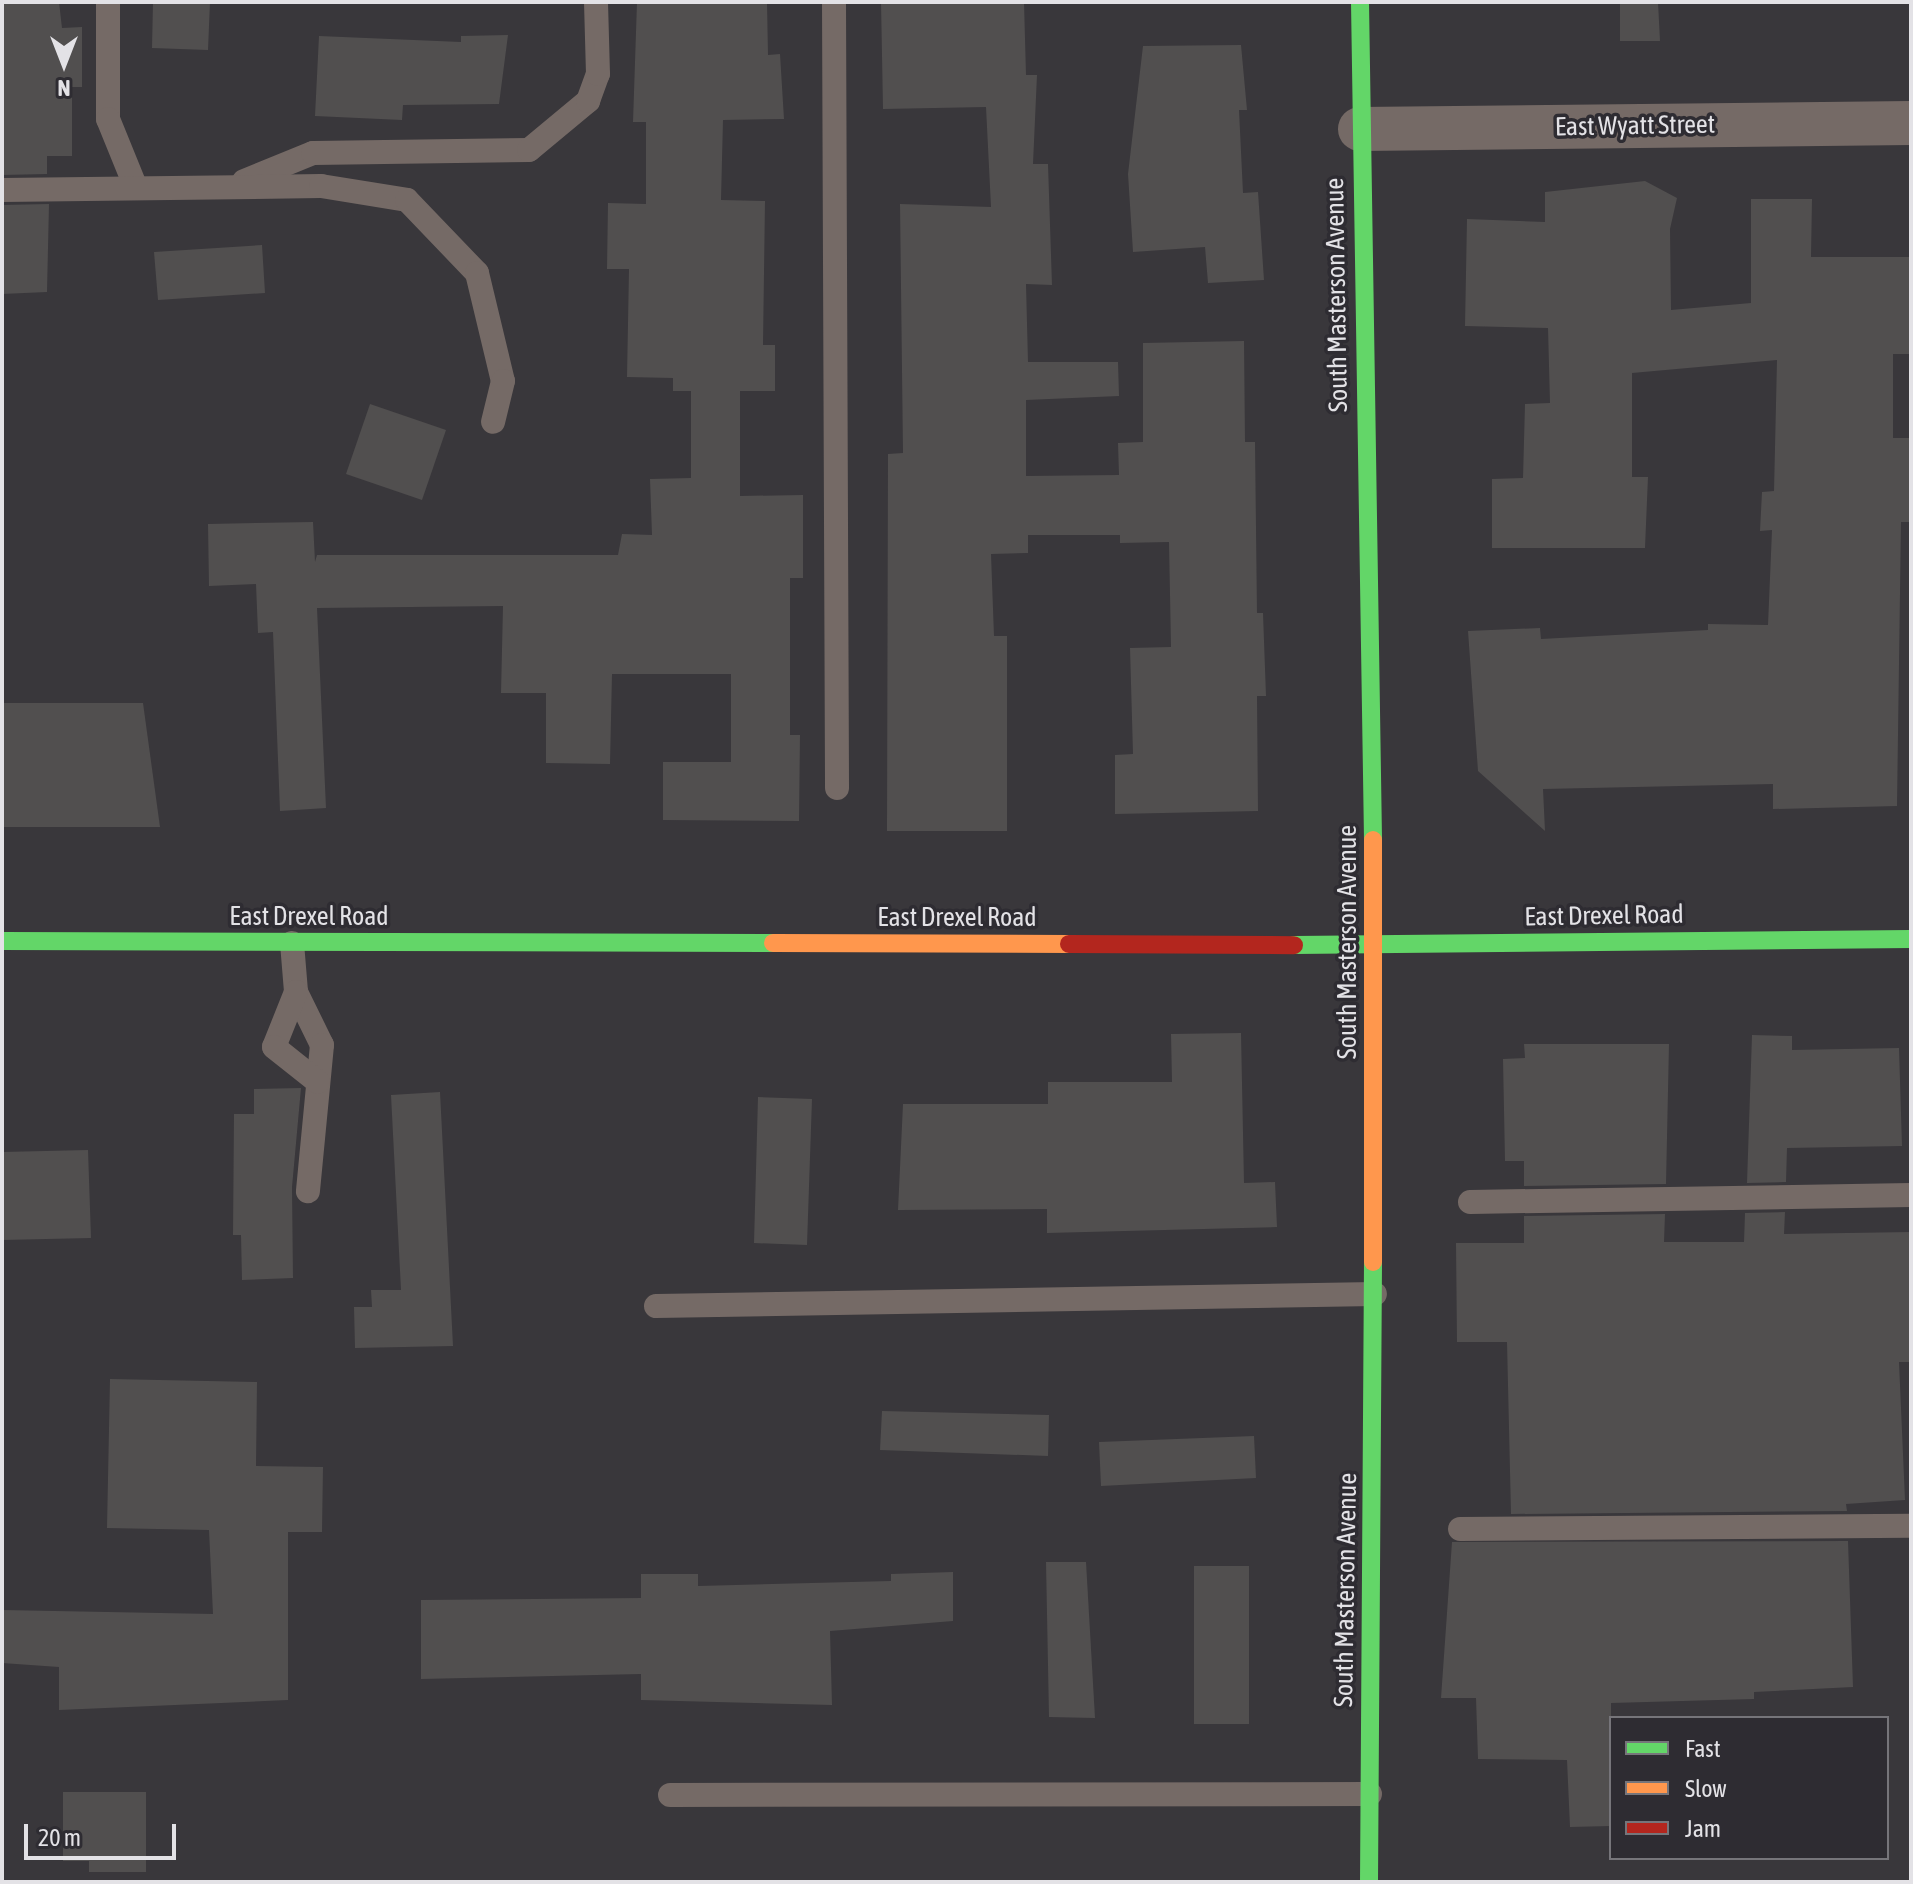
<!DOCTYPE html>
<html>
<head>
<meta charset="utf-8">
<style>
  body { margin:0 }
  #map { position:relative; width:1913px; height:1884px; overflow:hidden; background:#39373b; font-family:"Asap Condensed",sans-serif }
  div>[style] { position:absolute }
  [style*='--x'] { left:calc(var(--x)*1px); top:calc(var(--y)*1px); width:calc(var(--w)*1px); rotate:calc(var(--a)*1deg) }
  .building>* { inset:0; background:#514f4f }
  .lane>* { height:24px; margin:-12px; padding:0 12px; transform-origin:12px; border-radius:12px; background:#756a66 }
  .street>* { height:44px; margin:-22px; padding:0 22px; transform-origin:22px; border-radius:22px; background:#756a66 }
  .fast>* { height:18px; margin:-9px; padding:0 9px; transform-origin:9px; border-radius:9px; background:#63d668 }
  .slow>* { height:18px; margin:-9px; padding:0 9px; transform-origin:9px; border-radius:9px; background:#ff974d }
  .jam>* { height:18px; margin:-9px; padding:0 9px; transform-origin:9px; border-radius:9px; background:#b3261e }
  span { translate:-50% -50%; white-space:nowrap; text-align:center; line-height:1.15; -webkit-text-stroke:7px #2e2c32; paint-order:stroke }
  .street-label { font-size:26px; color:#e3e2e6 }
  .frame { position:absolute; inset:0; border:4px solid #e3e2e6; pointer-events:none }
  .legend { position:absolute; left:1609px; top:1716px; width:280px; height:144px; box-sizing:border-box; background:#2e2c32; border:2px solid #76757a; margin:0; padding:10px 14px; list-style:none; font-size:24px; color:#e3e2e6 }
  .legend li { display:flex; align-items:center; gap:16px; height:40px }
  .legend b { width:40px; border:2px solid #76757a }
  .north { position:absolute; left:24px; top:24px; width:80px; height:80px; -webkit-text-stroke:6px #2e2c32; paint-order:stroke; rotate:180deg; font-size:22px; font-weight:700; line-height:32px; text-align:center; color:#e3e2e6 }
  .north::after { content:''; display:block; margin:auto; width:28px; height:36px; background:#e3e2e6; clip-path:polygon(50% 0,100% 100%,50% 72%,0 100%) }
  .scale { position:absolute; left:24px; top:1824px; width:152px; height:36px; box-sizing:border-box; border:4px solid #e3e2e6; border-top:0; padding-left:10px; font-size:24px; line-height:28px; white-space:nowrap; color:#e3e2e6; -webkit-text-stroke:6px #2e2c32; paint-order:stroke }
</style>
</head>
<body>
<div id="map">
  <div class="building">
    <i style="clip-path:polygon(2px 2px,59px 2px,62px 28px,82px 27px,82px 87px,72px 87px,72px 156px,47px 156px,47px 174px,2px 175px)"></i>
    <i style="clip-path:polygon(153px 2px,210px 2px,208px 50px,152px 48px)"></i>
    <i style="clip-path:polygon(637px 2px,767px 2px,768px 55px,780px 54px,784px 119px,723px 120px,721px 200px,765px 201px,763px 345px,775px 345px,775px 391px,740px 391px,740px 496px,803px 495px,803px 578px,790px 578px,790px 735px,800px 735px,799px 821px,663px 820px,663px 762px,731px 762px,731px 674px,612px 674px,610px 764px,546px 763px,546px 693px,501px 693px,503px 606px,317px 608px,326px 808px,280px 811px,273px 632px,258px 633px,256px 584px,209px 586px,208px 524px,313px 522px,315px 562px,317px 555px,618px 555px,622px 534px,652px 535px,650px 479px,691px 478px,691px 391px,673px 391px,673px 378px,627px 377px,629px 269px,607px 269px,608px 203px,646px 204px,646px 122px,633px 122px)"></i>
    <i style="clip-path:polygon(881px 2px,1024px 2px,1026px 75px,1037px 75px,1033px 164px,1048px 164px,1052px 285px,1026px 284px,1028px 362px,1118px 362px,1119px 396px,1026px 400px,1026px 476px,1119px 475px,1118px 443px,1143px 442px,1143px 343px,1244px 341px,1245px 442px,1255px 442px,1257px 613px,1263px 613px,1266px 696px,1257px 696px,1258px 811px,1115px 814px,1115px 755px,1133px 754px,1130px 648px,1171px 647px,1169px 542px,1120px 543px,1120px 535px,1028px 535px,1028px 553px,991px 554px,994px 636px,1007px 636px,1007px 831px,887px 831px,888px 454px,903px 453px,900px 204px,991px 207px,986px 107px,883px 109px)"></i>
    <i style="clip-path:polygon(1620px 2px,1658px 2px,1660px 41px,1620px 41px)"></i>
    <i style="clip-path:polygon(508px 35px,499px 104px,403px 105px,402px 120px,315px 116px,319px 36px,461px 42px,461px 36px)"></i>
    <i style="clip-path:polygon(1241px 45px,1247px 110px,1239px 110px,1243px 193px,1258px 192px,1264px 280px,1208px 283px,1205px 247px,1133px 252px,1128px 174px,1143px 46px)"></i>
    <i style="clip-path:polygon(1645px 181px,1677px 198px,1670px 229px,1671px 310px,1751px 303px,1751px 199px,1812px 199px,1811px 257px,1911px 257px,1911px 354px,1893px 354px,1893px 438px,1911px 438px,1911px 522px,1901px 522px,1897px 806px,1773px 809px,1773px 784px,1543px 789px,1545px 831px,1478px 771px,1468px 631px,1540px 628px,1541px 639px,1708px 630px,1708px 624px,1768px 625px,1772px 530px,1760px 531px,1762px 492px,1774px 491px,1777px 360px,1632px 373px,1632px 477px,1648px 477px,1645px 548px,1492px 548px,1492px 479px,1523px 478px,1525px 404px,1550px 403px,1548px 328px,1465px 326px,1467px 219px,1545px 222px,1545px 192px)"></i>
    <i style="clip-path:polygon(49px 204px,47px 292px,2px 294px,2px 205px)"></i>
    <i style="clip-path:polygon(262px 245px,265px 293px,158px 300px,154px 252px)"></i>
    <i style="clip-path:polygon(370px 404px,446px 430px,422px 500px,346px 474px)"></i>
    <i style="clip-path:polygon(2px 703px,143px 703px,160px 827px,2px 827px)"></i>
    <i style="clip-path:polygon(1241px 1033px,1244px 1183px,1275px 1182px,1277px 1227px,1047px 1233px,1047px 1209px,898px 1210px,903px 1104px,1048px 1104px,1048px 1082px,1172px 1082px,1171px 1034px)"></i>
    <i style="clip-path:polygon(1752px 1035px,1792px 1036px,1792px 1050px,1899px 1048px,1902px 1146px,1787px 1148px,1786px 1182px,1747px 1183px)"></i>
    <i style="clip-path:polygon(1524px 1044px,1669px 1044px,1666px 1184px,1524px 1186px,1524px 1161px,1505px 1161px,1503px 1059px,1525px 1058px)"></i>
    <i style="clip-path:polygon(301px 1088px,292px 1187px,293px 1278px,242px 1280px,241px 1235px,233px 1235px,234px 1114px,254px 1114px,254px 1089px)"></i>
    <i style="clip-path:polygon(440px 1092px,453px 1346px,355px 1348px,354px 1307px,372px 1307px,371px 1290px,401px 1290px,391px 1095px)"></i>
    <i style="clip-path:polygon(758px 1097px,812px 1099px,807px 1245px,754px 1243px)"></i>
    <i style="clip-path:polygon(88px 1150px,91px 1238px,2px 1240px,2px 1152px)"></i>
    <i style="clip-path:polygon(1785px 1212px,1784px 1234px,1911px 1232px,1911px 1362px,1899px 1362px,1905px 1500px,1846px 1504px,1847px 1511px,1511px 1514px,1507px 1342px,1457px 1342px,1456px 1243px,1524px 1243px,1524px 1216px,1665px 1214px,1664px 1242px,1744px 1242px,1745px 1213px)"></i>
    <i style="clip-path:polygon(110px 1379px,257px 1382px,256px 1466px,323px 1467px,322px 1532px,288px 1532px,288px 1700px,59px 1710px,59px 1667px,2px 1663px,2px 1610px,213px 1614px,209px 1530px,107px 1528px)"></i>
    <i style="clip-path:polygon(882px 1411px,1049px 1415px,1048px 1456px,880px 1450px)"></i>
    <i style="clip-path:polygon(1254px 1436px,1256px 1478px,1101px 1486px,1099px 1442px)"></i>
    <i style="clip-path:polygon(1848px 1541px,1853px 1687px,1754px 1692px,1754px 1699px,1611px 1703px,1611px 1826px,1570px 1827px,1567px 1760px,1478px 1759px,1476px 1698px,1441px 1698px,1452px 1542px)"></i>
    <i style="clip-path:polygon(1046px 1562px,1086px 1562px,1095px 1718px,1049px 1717px)"></i>
    <i style="clip-path:polygon(1194px 1566px,1249px 1566px,1249px 1724px,1194px 1724px)"></i>
    <i style="clip-path:polygon(953px 1572px,953px 1621px,830px 1631px,832px 1705px,641px 1700px,641px 1674px,421px 1679px,421px 1600px,641px 1598px,641px 1574px,698px 1574px,698px 1586px,891px 1581px,891px 1574px)"></i>
    <i style="clip-path:polygon(63px 1792px,146px 1792px,146px 1872px,89px 1872px,89px 1861px,63px 1861px)"></i>
  </div>
  <div class="lane">
    <i style="--x:108;--y:2;--w:117;--a:90"></i>
    <i style="--x:108;--y:119;--w:74;--a:67.9"></i>
    <i style="--x:834;--y:2;--w:786;--a:89.78"></i>
    <i style="--x:244;--y:181;--w:74;--a:-22.1"></i>
    <i style="--x:313;--y:153;--w:216;--a:-0.8"></i>
    <i style="--x:529;--y:150;--w:77;--a:-39.7"></i>
    <i style="--x:588;--y:101;--w:29;--a:-70"></i>
    <i style="--x:598;--y:74;--w:72;--a:-91.6"></i>
    <i style="--x:2;--y:190;--w:319;--a:-0.7"></i>
    <i style="--x:321;--y:186;--w:87;--a:9.2"></i>
    <i style="--x:407;--y:200;--w:101;--a:46.2"></i>
    <i style="--x:477;--y:273;--w:111;--a:76.5"></i>
    <i style="--x:503;--y:381;--w:42;--a:103.7"></i>
    <i style="--x:292;--y:943;--w:49;--a:85.3"></i>
    <i style="--x:296;--y:992;--w:59;--a:63.9"></i>
    <i style="--x:322;--y:1045;--w:147;--a:95.5"></i>
    <i style="--x:296;--y:992;--w:59;--a:111.8"></i>
    <i style="--x:274;--y:1047;--w:56;--a:38.5"></i>
    <i style="--x:1470;--y:1202;--w:441;--a:-0.9"></i>
    <i style="--x:656;--y:1306;--w:719;--a:-0.96"></i>
    <i style="--x:1460;--y:1529;--w:451;--a:-0.4"></i>
    <i style="--x:670;--y:1795;--w:700;--a:-0.08"></i>
  </div>
  <div class="street">
    <i style="--x:1360;--y:129;--w:551;--a:-0.62"></i>
  </div>
  <div class="fast">
    <i style="--x:1360;--y:2;--w:838;--a:89.11"></i>
    <i style="--x:2;--y:941;--w:771;--a:0.15"></i>
    <i style="--x:1294;--y:945;--w:617;--a:-0.56"></i>
    <i style="--x:1369;--y:1882;--w:620;--a:-89.63"></i>
  </div>
  <div class="slow">
    <i style="--x:773;--y:943;--w:296;--a:0.2"></i>
    <i style="--x:1373;--y:1262;--w:422;--a:-90"></i>
  </div>
  <div class="jam">
    <i style="--x:1069;--y:944;--w:225;--a:0.3"></i>
  </div>
  <div class="street-label">
    <span style="left:1635px;top:126px;rotate:-1deg">East Wyatt Street</span>
    <span style="left:1337px;top:295px;rotate:-91deg">South Masterson Avenue</span>
    <span style="left:1604px;top:916px;rotate:-1deg">East Drexel Road</span>
    <span style="left:309px;top:917px">East Drexel Road</span>
    <span style="left:957px;top:918px">East Drexel Road</span>
    <span style="left:1348px;top:942px;rotate:-90deg">South Masterson Avenue</span>
    <span style="left:1346px;top:1590px;rotate:-89deg">South Masterson Avenue</span>
  </div>
  <div class="frame"></div>
  <ul class="legend">
  <li><b style="height:10px;background:#63d668"></b>Fast</li>
  <li><b style="height:10px;background:#ff974d"></b>Slow</li>
  <li><b style="height:10px;background:#b3261e"></b>Jam</li>
  </ul>
  <div class="north">N</div>
  <div class="scale">20 m</div>
</div>
</body>
</html>
